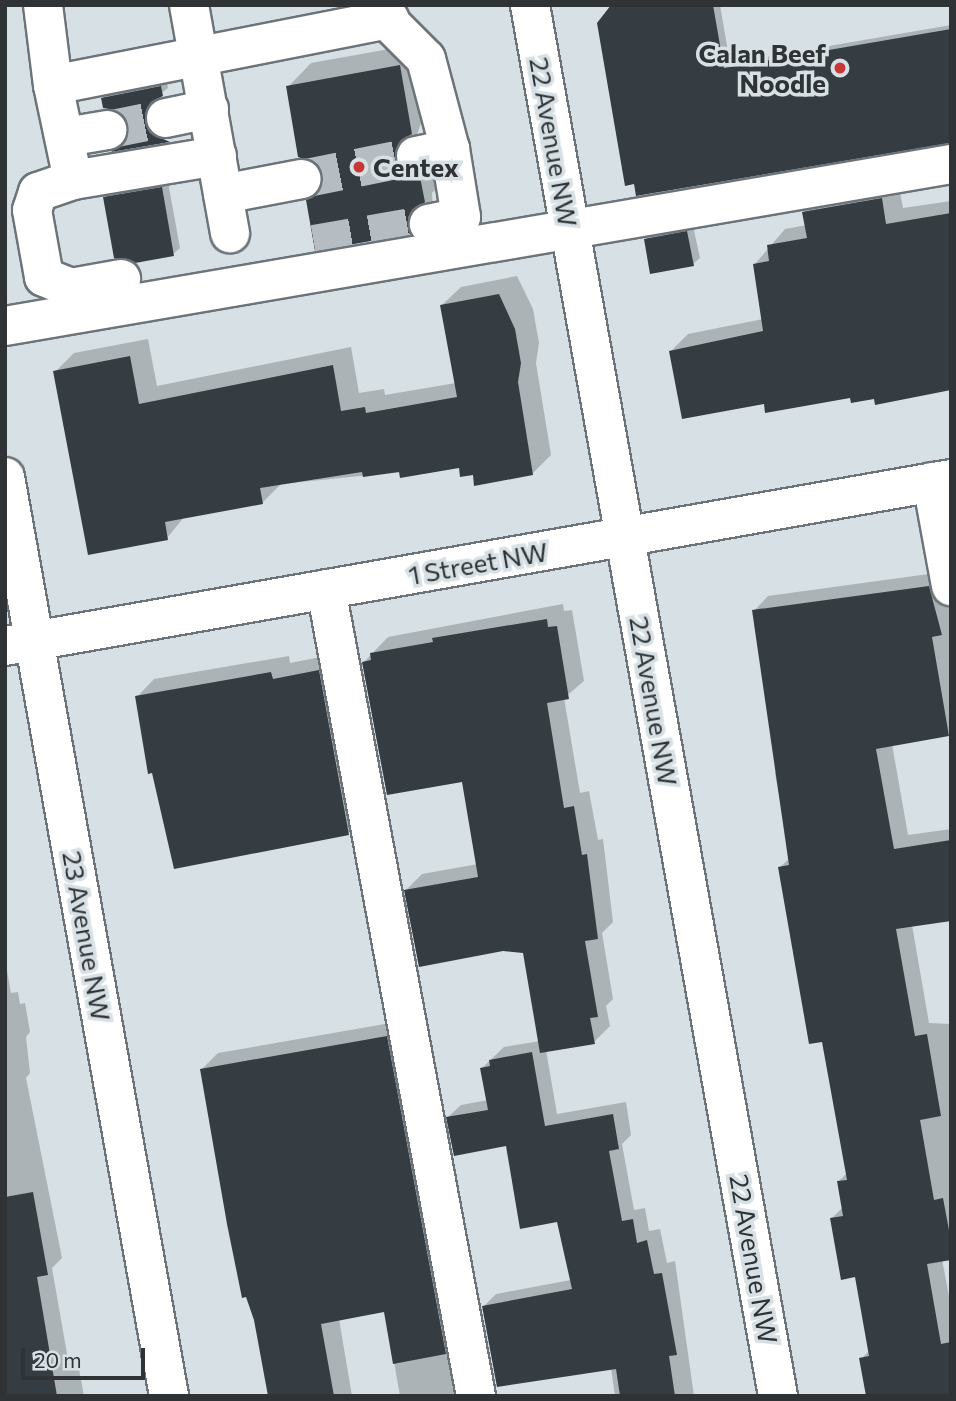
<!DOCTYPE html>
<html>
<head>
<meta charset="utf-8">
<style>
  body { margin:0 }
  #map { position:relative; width:956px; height:1401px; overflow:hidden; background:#d7e0e5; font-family:Commissioner,sans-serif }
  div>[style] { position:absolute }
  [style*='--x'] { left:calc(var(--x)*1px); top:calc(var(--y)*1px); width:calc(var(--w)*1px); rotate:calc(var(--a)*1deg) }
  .shadow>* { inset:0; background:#0003 }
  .building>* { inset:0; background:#363d42 }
  .minor-tunnel>* { height:38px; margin-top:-19px; transform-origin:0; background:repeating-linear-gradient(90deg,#b6bdc2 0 38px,transparent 0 57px) }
  .roads { filter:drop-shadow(2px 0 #6c7479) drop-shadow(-2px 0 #6c7479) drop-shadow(0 2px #6c7479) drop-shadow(0 -2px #6c7479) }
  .minor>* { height:38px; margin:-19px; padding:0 19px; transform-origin:19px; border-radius:19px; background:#fff }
  .dots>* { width:19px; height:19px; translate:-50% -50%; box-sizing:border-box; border:4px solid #d7e0e5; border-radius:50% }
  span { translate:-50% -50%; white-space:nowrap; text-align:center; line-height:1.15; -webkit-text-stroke:7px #d7e0e5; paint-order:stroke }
  .poi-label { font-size:26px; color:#303336; font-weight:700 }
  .right { translate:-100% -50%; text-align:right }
  .left { translate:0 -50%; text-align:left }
  .street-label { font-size:26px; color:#303336 }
  .frame { position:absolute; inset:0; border:7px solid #303336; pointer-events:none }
  .scale { position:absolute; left:21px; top:1348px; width:124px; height:32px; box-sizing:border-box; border:4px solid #303336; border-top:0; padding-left:9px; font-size:21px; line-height:24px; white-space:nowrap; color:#303336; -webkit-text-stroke:5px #d7e0e5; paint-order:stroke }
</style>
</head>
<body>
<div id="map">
  <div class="shadow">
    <i style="clip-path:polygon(613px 5px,720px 5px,730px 63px,951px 25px,951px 142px,638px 194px)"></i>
    <i style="clip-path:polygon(423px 43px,435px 109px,421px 123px,417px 135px,448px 177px,432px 193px,433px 209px,410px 233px,308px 201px,325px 175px,288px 87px,311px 63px)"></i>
    <i style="clip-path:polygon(167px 81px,168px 88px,155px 98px,150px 115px,174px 133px,168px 138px,116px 149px,129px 138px,130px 125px,103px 98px,110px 92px)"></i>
    <i style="clip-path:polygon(168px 182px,180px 248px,173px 254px,105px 198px,111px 191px)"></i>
    <i style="clip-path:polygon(898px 182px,903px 208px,951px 201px,951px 389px,765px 402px,671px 351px,688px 334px,763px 319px,755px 264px,785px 229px,807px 225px,804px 212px,821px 195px)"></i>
    <i style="clip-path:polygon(693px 226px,700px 258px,693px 264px,646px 239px,652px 233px)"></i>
    <i style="clip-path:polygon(517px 276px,533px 309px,539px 343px,536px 363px,551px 455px,533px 473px,474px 473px,460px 466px,281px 484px,262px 503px,185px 516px,167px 538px,55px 372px,74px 353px,148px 339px,157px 386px,351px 347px,359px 393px,384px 389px,385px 395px,456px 383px,442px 305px,461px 287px)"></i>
    <i style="clip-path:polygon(943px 572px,951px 587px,951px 732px,892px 744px,908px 835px,951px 829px,951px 919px,912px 925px,929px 1023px,951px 1024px,951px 1258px,942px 1259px,951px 1307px,951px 1396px,861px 1359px,870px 1350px,856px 1275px,832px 1218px,843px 1207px,838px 1182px,847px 1173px,824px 1040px,780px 867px,790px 858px,775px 773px,780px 768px,754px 611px,768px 596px)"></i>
    <i style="clip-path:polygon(563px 604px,564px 611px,572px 610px,584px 681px,564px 698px,580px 793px,589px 791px,598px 840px,603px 839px,613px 922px,602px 933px,613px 999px,606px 1006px,610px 1026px,594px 1042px,546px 1050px,557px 1114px,626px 1102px,631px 1135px,622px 1144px,634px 1210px,645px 1208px,649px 1231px,660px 1229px,667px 1263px,675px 1261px,694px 1396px,615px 1396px,611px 1368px,483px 1307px,496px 1294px,571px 1280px,558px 1220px,507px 1144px,448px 1117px,461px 1105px,488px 1100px,482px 1068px,504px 1047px,540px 1041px,524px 951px,406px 890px,422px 874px,478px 864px,463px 780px,364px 662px,388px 637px)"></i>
    <i style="clip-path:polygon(336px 654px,366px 816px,349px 833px,137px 697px,154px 679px,289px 656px,290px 663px)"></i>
    <i style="clip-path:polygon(5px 959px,11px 993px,18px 992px,20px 1004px,25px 1003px,30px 1032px,26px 1037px,30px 1073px,26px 1078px,62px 1258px,52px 1268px,69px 1365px,78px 1364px,84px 1396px,5px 1396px)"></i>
    <i style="clip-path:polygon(402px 1021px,472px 1396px,400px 1396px,385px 1310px,339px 1319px,352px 1396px,270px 1396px,202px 1069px,218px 1053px)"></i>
  </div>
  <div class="building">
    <i style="clip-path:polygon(611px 5px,713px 5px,724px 68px,951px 29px,951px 143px,636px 196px,634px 184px,625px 186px,597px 23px)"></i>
    <i style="clip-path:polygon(400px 65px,412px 134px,401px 140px,395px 160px,400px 171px,420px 177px,425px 202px,408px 217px,410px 234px,315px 251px,306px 200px,317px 195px,324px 176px,318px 164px,298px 157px,286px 86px)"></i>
    <i style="clip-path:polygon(161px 86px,163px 96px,151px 102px,145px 122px,150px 133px,170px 142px,111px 152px,127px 138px,128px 126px,115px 110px,103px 108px,101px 98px)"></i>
    <i style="clip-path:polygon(162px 187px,174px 256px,135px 263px,114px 258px,103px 197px)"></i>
    <i style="clip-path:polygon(882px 198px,886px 224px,951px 213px,951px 390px,875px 405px,874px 399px,851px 403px,850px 398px,765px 413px,764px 404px,682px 419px,669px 351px,763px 331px,753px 264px,769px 261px,767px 245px,807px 238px,802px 212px)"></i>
    <i style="clip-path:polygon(687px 231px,694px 266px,650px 274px,644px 239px)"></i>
    <i style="clip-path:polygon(499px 294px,515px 329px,521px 363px,518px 382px,533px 475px,474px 486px,473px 475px,460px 477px,459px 468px,400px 478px,399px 472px,363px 477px,362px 472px,260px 488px,263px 504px,165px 522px,168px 540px,88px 555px,53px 371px,130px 356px,139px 404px,333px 365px,341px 411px,365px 407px,366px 413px,457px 397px,440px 305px)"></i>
    <i style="clip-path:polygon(929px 586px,942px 635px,932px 637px,949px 736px,876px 749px,894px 849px,951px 840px,951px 921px,896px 929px,915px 1036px,927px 1034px,941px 1116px,920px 1120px,934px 1200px,943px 1198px,951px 1241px,951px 1260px,927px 1264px,941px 1344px,951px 1342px,951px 1396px,866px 1396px,859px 1358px,869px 1356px,855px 1277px,841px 1280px,830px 1218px,843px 1216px,837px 1181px,847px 1180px,822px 1042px,809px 1044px,778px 867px,789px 865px,752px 610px)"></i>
    <i style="clip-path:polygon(547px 619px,548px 627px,557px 626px,569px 699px,547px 703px,564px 808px,574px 806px,582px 855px,587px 854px,598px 939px,585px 941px,598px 1017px,590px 1018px,595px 1044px,540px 1053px,523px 953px,503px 951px,419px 967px,404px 890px,478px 877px,462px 782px,387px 795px,362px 662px,371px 660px,370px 653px,433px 642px,432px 638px)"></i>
    <i style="clip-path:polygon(319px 670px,349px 835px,174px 869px,152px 773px,148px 774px,135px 696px,271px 672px,273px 679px)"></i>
    <i style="clip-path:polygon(387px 1036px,446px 1354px,393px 1364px,384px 1312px,321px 1324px,334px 1396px,268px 1396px,254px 1320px,246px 1297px,242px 1298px,227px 1224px,200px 1069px)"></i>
    <i style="clip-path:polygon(532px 1052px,545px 1126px,613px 1114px,619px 1149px,609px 1151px,622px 1221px,633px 1219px,637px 1243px,647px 1240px,654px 1274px,662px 1273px,677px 1355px,669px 1356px,675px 1396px,620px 1396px,616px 1369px,497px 1387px,482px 1306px,572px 1289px,557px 1222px,520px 1229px,506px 1146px,454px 1156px,446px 1117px,488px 1110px,480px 1068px,490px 1066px,489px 1060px)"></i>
    <i style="clip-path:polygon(33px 1192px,48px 1275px,37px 1277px,57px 1396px,5px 1396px,5px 1197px)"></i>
  </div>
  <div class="minor-tunnel">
    <i style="--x:107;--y:130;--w:60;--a:-11.5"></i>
    <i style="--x:302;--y:179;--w:116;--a:-11.4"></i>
    <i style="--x:314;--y:244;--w:117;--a:-9.9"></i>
  </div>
  <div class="roads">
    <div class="minor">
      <i style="--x:43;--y:5;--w:81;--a:82.9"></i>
      <i style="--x:53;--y:85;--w:343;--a:-11.1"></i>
      <i style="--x:189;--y:5;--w:232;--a:79.8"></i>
      <i style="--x:372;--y:5;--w:76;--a:45"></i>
      <i style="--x:426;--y:59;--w:93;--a:75.1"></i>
      <i style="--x:450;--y:149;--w:69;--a:80.8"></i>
      <i style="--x:461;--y:217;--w:33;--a:168"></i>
      <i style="--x:530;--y:5;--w:1413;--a:79.89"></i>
      <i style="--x:53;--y:85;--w:97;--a:78.1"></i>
      <i style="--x:73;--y:180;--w:146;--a:-9.5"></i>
      <i style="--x:166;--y:118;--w:44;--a:-11.8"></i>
      <i style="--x:66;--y:137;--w:42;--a:-9.7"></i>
      <i style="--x:416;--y:156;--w:35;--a:-12"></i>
      <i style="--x:73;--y:180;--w:37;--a:161"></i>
      <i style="--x:38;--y:192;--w:19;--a:108"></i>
      <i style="--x:32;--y:210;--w:68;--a:79.8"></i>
      <i style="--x:44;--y:277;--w:29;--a:22"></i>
      <i style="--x:71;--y:288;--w:51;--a:-10.2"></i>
      <i style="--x:223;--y:194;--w:80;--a:-10.8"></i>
      <i style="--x:5;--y:326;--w:960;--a:-9.72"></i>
      <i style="--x:5;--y:477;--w:934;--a:79.88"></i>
      <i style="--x:932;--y:482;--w:106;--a:79.6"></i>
      <i style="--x:326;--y:589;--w:821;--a:79.47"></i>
      <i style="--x:5;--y:646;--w:961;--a:-10.01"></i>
    </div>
  </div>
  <div class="dots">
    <i style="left:840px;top:68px;background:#c73836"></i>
    <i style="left:359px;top:167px;background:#c73836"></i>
  </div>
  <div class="poi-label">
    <span class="right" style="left:826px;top:68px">Calan Beef<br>Noodle</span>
    <span class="left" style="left:373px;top:167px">Centex</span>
  </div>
  <div class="street-label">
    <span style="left:554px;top:142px;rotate:80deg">22 Avenue NW</span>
    <span style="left:478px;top:563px;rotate:-10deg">1 Street NW</span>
    <span style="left:654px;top:701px;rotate:80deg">22 Avenue NW</span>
    <span style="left:87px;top:936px;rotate:80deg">23 Avenue NW</span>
    <span style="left:754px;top:1259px;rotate:80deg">22 Avenue NW</span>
  </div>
  <div class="frame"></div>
  <div class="scale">20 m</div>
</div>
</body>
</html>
